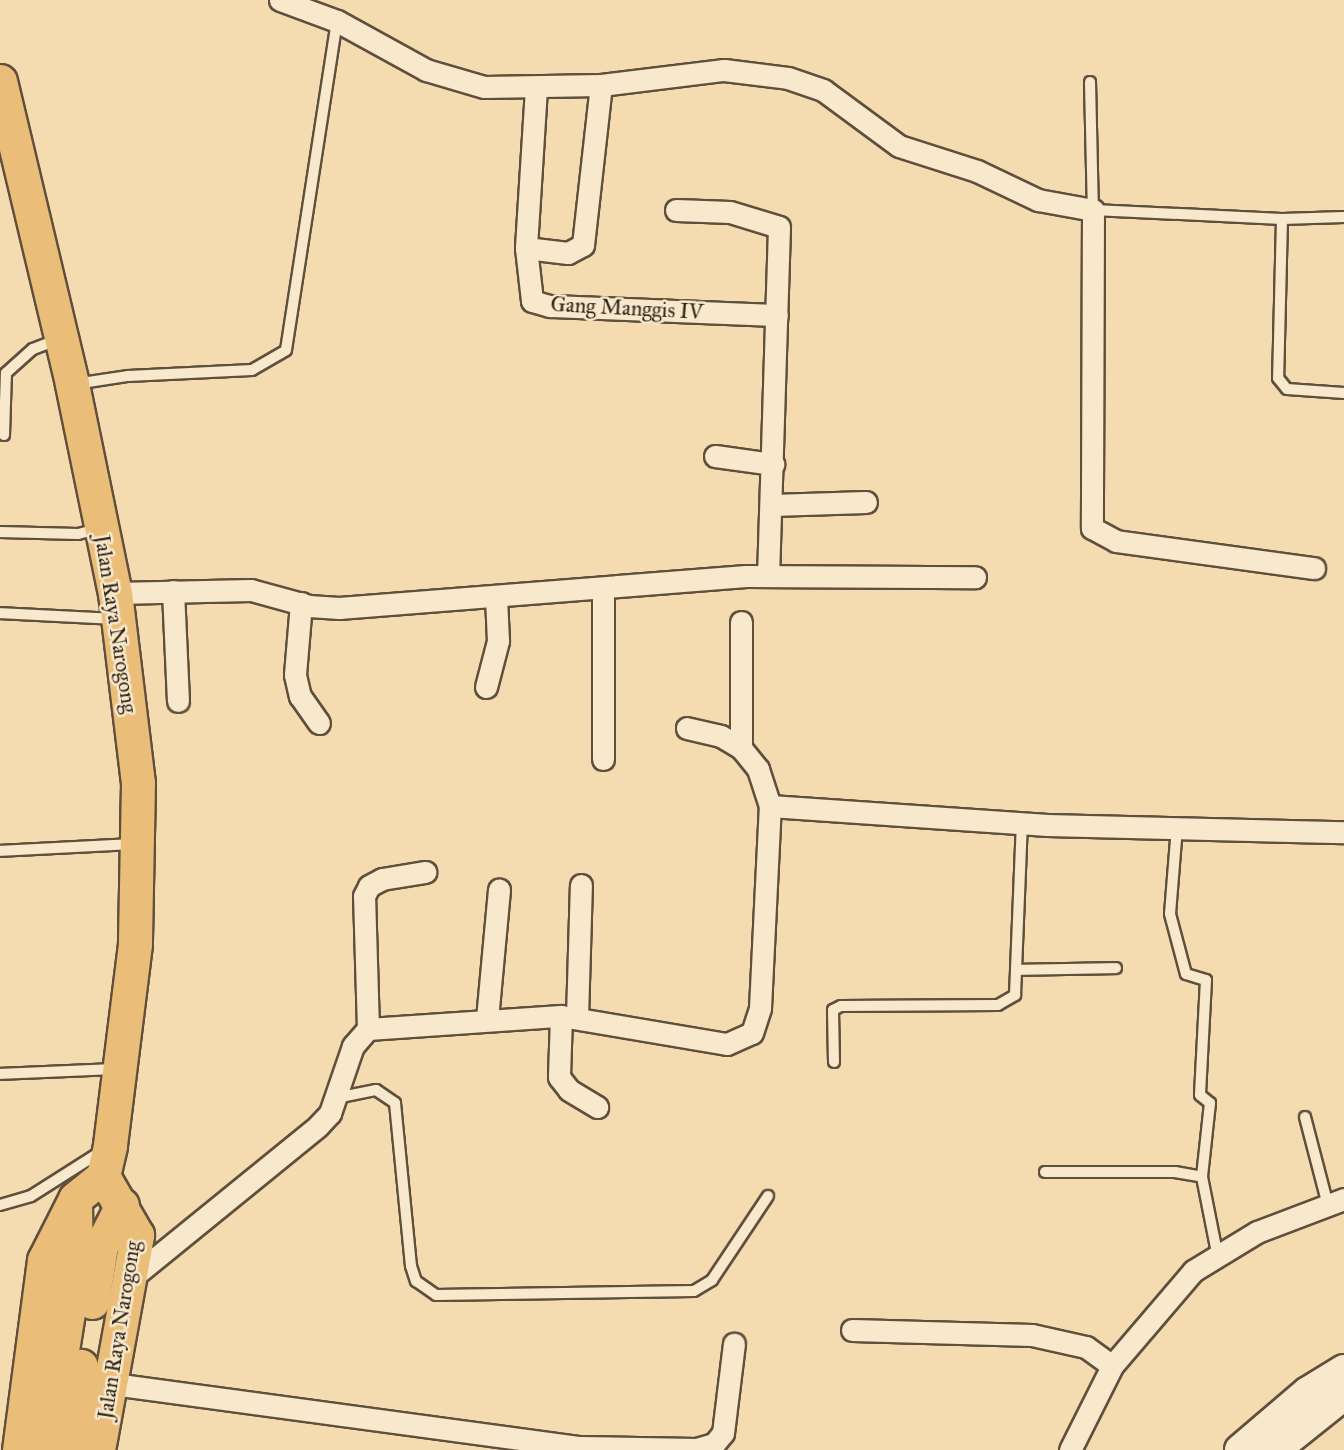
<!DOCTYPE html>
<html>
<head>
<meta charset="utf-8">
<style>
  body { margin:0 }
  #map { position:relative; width:1344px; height:1450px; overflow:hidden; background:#f5dbb0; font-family:"IM FELL Great Primer",serif }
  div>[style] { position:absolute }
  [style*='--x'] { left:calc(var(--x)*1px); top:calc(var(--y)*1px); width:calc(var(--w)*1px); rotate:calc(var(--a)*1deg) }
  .roads { filter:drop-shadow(2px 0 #5f4f3d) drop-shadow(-2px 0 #5f4f3d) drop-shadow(0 2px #5f4f3d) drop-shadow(0 -2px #5f4f3d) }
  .lane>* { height:10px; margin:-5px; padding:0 5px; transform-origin:5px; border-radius:5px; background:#f8e8cc }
  .street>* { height:21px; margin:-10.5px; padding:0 10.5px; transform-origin:10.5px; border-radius:10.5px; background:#f8e8cc }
  .secondary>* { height:30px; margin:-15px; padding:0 15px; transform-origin:15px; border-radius:15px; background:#f8e8cc }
  .primary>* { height:33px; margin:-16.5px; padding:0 16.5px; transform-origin:16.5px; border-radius:16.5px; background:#eabe78 }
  span { translate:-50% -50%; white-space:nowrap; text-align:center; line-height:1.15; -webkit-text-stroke:5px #f8e8cc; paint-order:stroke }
  .street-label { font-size:21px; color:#2d2017 }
</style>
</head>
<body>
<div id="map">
  <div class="roads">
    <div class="lane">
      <i style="--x:1090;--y:82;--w:128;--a:88.7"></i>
      <i style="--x:1093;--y:210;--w:189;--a:2.7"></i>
      <i style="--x:1282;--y:219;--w:62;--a:-1.8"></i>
      <i style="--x:1282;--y:219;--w:159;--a:91.4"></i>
      <i style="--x:1278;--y:378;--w:14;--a:51"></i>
      <i style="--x:1287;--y:389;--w:57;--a:4"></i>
      <i style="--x:75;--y:384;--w:54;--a:-8.6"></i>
      <i style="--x:128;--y:376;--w:124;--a:-2.8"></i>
      <i style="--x:252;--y:370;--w:39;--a:-30"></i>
      <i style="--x:286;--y:350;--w:333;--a:-81.2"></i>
      <i style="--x:4;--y:435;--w:62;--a:-88.2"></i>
      <i style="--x:6;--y:373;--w:36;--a:-42"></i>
      <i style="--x:33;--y:349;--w:28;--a:-21"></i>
      <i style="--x:0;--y:532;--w:78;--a:1.5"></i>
      <i style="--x:78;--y:534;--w:21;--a:-14"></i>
      <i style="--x:0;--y:613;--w:116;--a:3"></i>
      <i style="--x:1177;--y:827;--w:87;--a:94.6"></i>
      <i style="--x:1170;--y:914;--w:62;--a:75.1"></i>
      <i style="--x:1186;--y:974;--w:21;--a:17"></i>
      <i style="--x:1206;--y:980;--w:115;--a:93"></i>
      <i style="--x:1200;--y:1095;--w:13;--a:39"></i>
      <i style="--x:1210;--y:1103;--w:74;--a:96.2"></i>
      <i style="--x:1202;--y:1177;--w:77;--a:78.8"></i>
      <i style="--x:0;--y:851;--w:133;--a:-3"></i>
      <i style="--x:1016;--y:970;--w:100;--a:-1.1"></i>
      <i style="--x:834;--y:1062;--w:52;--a:-91.1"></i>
      <i style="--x:833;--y:1010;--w:9;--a:-27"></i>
      <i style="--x:841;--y:1006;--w:157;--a:-0.4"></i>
      <i style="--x:998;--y:1005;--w:20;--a:-30"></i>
      <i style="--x:1015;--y:995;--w:172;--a:-87.7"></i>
      <i style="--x:0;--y:1074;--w:116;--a:-2.5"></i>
      <i style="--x:336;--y:1098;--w:41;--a:-11.3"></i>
      <i style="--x:376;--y:1090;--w:23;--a:34"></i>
      <i style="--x:395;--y:1103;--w:164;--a:84.4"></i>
      <i style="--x:411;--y:1266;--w:16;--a:72"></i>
      <i style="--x:416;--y:1281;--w:24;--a:35"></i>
      <i style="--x:436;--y:1295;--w:258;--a:-0.9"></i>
      <i style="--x:694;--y:1291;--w:21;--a:-31"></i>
      <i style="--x:712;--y:1280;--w:101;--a:-56.3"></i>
      <i style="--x:1305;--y:1117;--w:91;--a:75.4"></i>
      <i style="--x:1045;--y:1172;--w:130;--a:0"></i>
      <i style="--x:1175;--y:1172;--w:27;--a:10"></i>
      <i style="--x:0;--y:1205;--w:32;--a:-16"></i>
      <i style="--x:31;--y:1196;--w:84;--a:-32.4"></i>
    </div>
    <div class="street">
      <i style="--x:280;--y:0;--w:61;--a:20.2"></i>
      <i style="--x:337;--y:21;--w:102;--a:28.8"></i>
      <i style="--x:426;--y:70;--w:60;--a:16.3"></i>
      <i style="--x:484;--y:87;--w:117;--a:-1"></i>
      <i style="--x:601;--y:85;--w:124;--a:-7"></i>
      <i style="--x:724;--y:70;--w:64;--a:7.1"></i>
      <i style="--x:788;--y:78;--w:37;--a:19"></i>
      <i style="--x:823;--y:90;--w:94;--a:36.4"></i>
      <i style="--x:899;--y:146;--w:82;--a:17.8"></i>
      <i style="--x:977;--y:171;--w:68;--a:25.4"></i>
      <i style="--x:1038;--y:200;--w:56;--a:10.3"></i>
      <i style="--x:1093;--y:210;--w:318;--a:90.2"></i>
      <i style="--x:1092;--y:528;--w:27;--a:28"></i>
      <i style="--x:1116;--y:541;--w:200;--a:7.8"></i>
      <i style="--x:536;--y:88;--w:160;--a:93.6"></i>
      <i style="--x:526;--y:248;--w:53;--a:83.5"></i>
      <i style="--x:532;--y:301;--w:19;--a:16"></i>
      <i style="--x:550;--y:306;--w:227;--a:2.3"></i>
      <i style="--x:676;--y:210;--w:54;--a:2.1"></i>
      <i style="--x:730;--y:212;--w:51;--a:17"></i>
      <i style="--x:779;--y:227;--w:349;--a:91.8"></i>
      <i style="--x:526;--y:248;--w:42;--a:6.8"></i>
      <i style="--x:568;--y:253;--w:17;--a:-28"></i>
      <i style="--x:583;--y:245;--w:161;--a:-83.6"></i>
      <i style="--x:715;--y:456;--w:59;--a:7.9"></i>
      <i style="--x:772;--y:505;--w:94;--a:-1.8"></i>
      <i style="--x:603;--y:588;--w:171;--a:90"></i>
      <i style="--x:173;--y:591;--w:110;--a:87.4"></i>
      <i style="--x:115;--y:593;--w:136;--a:-1.3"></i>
      <i style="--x:251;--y:590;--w:60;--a:15.4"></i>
      <i style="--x:309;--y:606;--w:30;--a:4"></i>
      <i style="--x:339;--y:608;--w:408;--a:-4.5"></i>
      <i style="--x:746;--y:576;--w:229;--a:0.3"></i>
      <i style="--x:301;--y:603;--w:72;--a:94.8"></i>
      <i style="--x:295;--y:675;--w:22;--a:77"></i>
      <i style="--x:300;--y:696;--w:33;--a:55"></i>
      <i style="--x:486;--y:687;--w:48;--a:-75.4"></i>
      <i style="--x:498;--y:641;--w:44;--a:-92.6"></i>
      <i style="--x:741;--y:748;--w:126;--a:-90"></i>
      <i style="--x:770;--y:806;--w:278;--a:3.9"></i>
      <i style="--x:1047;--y:825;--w:297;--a:1.4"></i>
      <i style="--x:561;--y:1016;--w:61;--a:91.9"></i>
      <i style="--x:559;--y:1077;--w:16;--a:52"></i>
      <i style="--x:569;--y:1090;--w:33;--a:31"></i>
      <i style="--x:577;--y:1017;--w:132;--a:-88.3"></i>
      <i style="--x:487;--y:1019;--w:130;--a:-84.7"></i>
      <i style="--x:368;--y:1029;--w:133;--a:-91.7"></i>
      <i style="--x:364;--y:896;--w:11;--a:-63"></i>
      <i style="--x:369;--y:886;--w:15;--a:-28"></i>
      <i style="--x:382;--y:879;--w:44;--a:-9.2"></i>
      <i style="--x:130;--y:1279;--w:242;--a:-39.1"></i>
      <i style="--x:318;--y:1126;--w:18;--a:-47"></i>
      <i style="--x:330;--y:1113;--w:71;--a:-71.1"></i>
      <i style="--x:353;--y:1046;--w:23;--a:-49"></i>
      <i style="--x:368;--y:1029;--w:193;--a:-3.9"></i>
      <i style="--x:561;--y:1016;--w:168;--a:9.6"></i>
      <i style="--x:727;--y:1044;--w:27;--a:-24"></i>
      <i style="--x:752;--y:1033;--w:26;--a:-72"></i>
      <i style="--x:760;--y:1008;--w:202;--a:-87.2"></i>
      <i style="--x:770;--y:806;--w:39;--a:-108"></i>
      <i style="--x:758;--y:769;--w:27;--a:-129"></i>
      <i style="--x:741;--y:748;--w:23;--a:-149"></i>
      <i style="--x:721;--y:736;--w:35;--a:-167"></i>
      <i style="--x:852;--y:1330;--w:180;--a:1.6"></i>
      <i style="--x:1032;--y:1335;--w:55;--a:12.5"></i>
      <i style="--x:1086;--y:1347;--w:32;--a:36"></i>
      <i style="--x:113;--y:1384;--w:471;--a:7.7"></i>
      <i style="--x:580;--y:1447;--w:116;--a:1"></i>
      <i style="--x:696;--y:1449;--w:19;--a:-16"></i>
      <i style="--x:714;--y:1444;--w:14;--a:-51"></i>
      <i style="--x:723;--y:1433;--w:90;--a:-83"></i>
      <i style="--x:1070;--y:1450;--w:94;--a:-63.4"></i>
      <i style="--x:1112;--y:1366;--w:125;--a:-49.5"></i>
      <i style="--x:1193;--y:1271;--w:75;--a:-31.4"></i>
      <i style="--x:1257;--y:1232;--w:93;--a:-20.8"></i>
    </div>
    <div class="secondary">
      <i style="--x:1240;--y:1450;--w:89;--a:-40.5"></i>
      <i style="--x:1308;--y:1392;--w:42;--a:-31.4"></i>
      <i style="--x:1275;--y:1450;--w:88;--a:-38.6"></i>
    </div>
    <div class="primary">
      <i style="--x:0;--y:81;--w:311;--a:76.6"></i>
      <i style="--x:72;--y:384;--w:213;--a:78.4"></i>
      <i style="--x:115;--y:593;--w:191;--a:83.1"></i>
      <i style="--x:138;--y:783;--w:161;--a:91.1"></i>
      <i style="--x:135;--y:944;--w:204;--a:97.1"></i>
      <i style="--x:110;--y:1146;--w:31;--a:103"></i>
      <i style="--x:103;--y:1176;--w:36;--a:141"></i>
      <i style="--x:75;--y:1199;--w:68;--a:116.9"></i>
      <i style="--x:44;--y:1260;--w:192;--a:97.5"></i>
      <i style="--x:92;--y:1302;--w:57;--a:-80.9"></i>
      <i style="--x:101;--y:1246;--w:46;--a:-62.9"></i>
      <i style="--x:46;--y:1450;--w:190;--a:-80.9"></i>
      <i style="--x:76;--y:1262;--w:59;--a:-91"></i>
      <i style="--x:69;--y:1450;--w:85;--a:-81.9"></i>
      <i style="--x:98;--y:1450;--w:219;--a:-79.7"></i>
      <i style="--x:137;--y:1235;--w:68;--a:-120"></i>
    </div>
  </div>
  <div class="street-label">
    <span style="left:627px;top:308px;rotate:3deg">Gang Manggis IV</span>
    <span style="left:116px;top:624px;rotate:81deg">Jalan Raya Narogong</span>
    <span style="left:119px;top:1330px;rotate:-81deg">Jalan Raya Narogong</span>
  </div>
</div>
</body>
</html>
